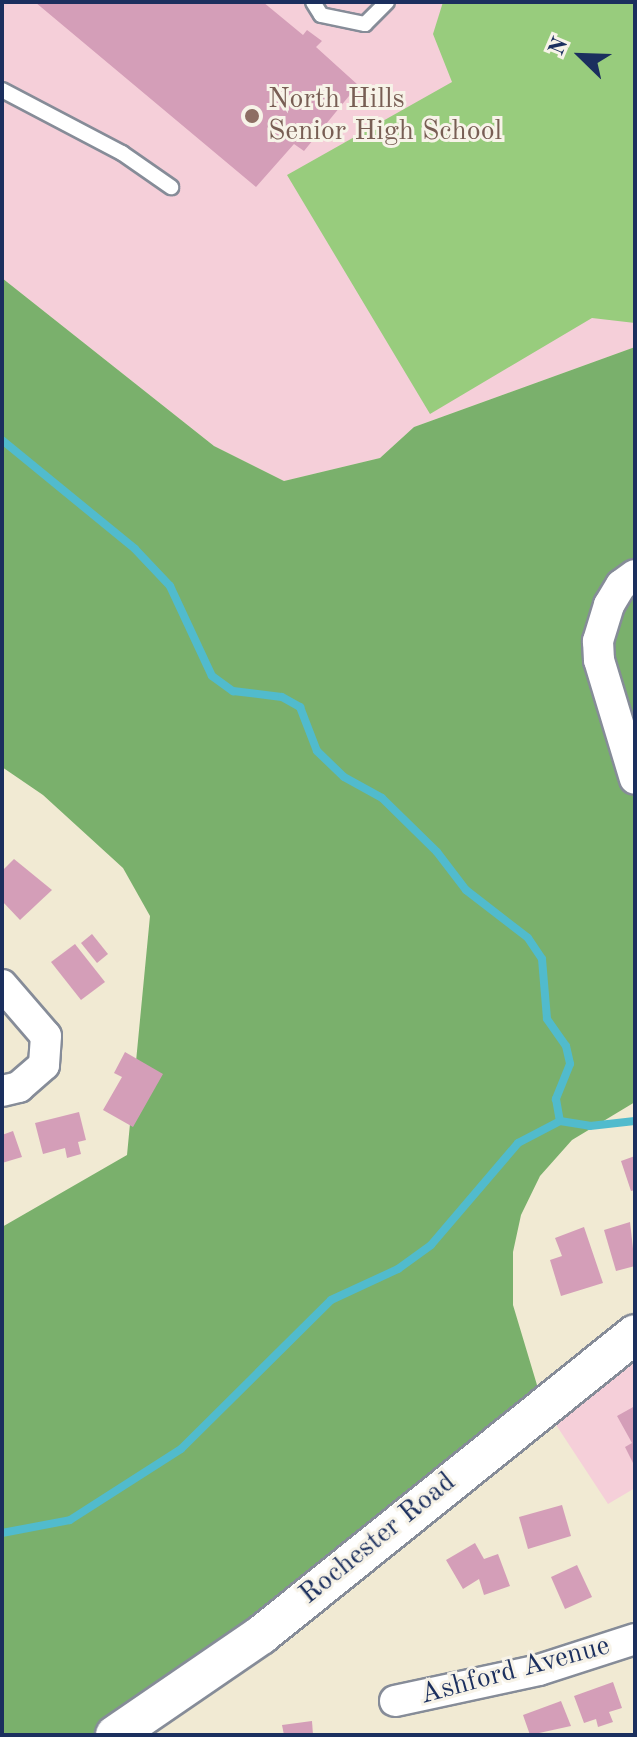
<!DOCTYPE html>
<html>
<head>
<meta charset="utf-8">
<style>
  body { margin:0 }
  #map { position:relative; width:637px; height:1737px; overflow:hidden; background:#f1ead3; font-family:"Old Standard TT",serif }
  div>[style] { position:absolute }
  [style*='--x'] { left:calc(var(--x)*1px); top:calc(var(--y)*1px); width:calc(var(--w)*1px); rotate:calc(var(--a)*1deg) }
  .built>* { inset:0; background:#f5cfd9 }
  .green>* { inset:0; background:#98cc7d }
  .forest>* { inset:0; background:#7ab06c }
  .stream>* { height:8px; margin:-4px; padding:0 4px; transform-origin:4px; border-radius:4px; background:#51bbcd }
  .building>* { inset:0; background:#d49eb8 }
  .roads { filter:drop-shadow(2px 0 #868c98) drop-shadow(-2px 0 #868c98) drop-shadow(0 2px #868c98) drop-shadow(0 -2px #868c98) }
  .service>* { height:14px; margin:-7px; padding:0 7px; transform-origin:7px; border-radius:7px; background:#fff }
  .minor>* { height:30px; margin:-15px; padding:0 15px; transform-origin:15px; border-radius:15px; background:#fff }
  .tertiary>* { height:38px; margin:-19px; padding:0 19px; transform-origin:19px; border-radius:19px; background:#fff }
  .dots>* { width:22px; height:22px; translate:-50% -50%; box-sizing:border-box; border:4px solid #f7f3e8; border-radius:50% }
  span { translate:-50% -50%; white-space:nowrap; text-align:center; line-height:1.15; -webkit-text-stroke:6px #f7f3e8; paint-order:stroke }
  .education-label { font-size:28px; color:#785e54 }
  .left { translate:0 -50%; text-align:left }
  .street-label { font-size:28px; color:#1b2f5e }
  .frame { position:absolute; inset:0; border:4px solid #1b2f5e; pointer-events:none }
  .north { position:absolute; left:541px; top:16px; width:80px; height:80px; -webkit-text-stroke:6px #f7f3e8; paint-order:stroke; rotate:293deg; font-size:22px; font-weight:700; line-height:32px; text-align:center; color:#1b2f5e }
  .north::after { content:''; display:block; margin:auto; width:28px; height:36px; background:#1b2f5e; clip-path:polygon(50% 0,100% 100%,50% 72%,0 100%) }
</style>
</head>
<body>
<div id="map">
  <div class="built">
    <i style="clip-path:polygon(2px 2px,635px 2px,635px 347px,414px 427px,380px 458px,284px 481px,214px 446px,2px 278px)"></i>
    <i style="clip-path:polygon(635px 1334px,635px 1488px,608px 1504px,543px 1405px)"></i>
  </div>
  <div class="green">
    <i style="clip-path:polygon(443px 2px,635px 2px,635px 323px,592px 318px,430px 414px,287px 175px,452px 82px,433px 34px)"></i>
  </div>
  <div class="forest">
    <i style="clip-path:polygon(2px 278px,214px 446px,284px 481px,380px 458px,414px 427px,635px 347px,635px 1102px,572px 1140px,540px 1176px,521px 1215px,513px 1252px,513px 1305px,543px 1405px,115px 1735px,2px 1735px,2px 1227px,127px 1155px,150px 916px,123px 868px,43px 795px,2px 767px)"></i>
  </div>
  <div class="stream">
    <i style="--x:2;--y:440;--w:172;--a:39.3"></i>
    <i style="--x:135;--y:549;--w:51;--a:46.6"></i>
    <i style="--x:170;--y:586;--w:99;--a:65"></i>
    <i style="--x:212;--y:676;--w:26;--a:36"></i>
    <i style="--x:233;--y:691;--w:49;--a:7"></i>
    <i style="--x:282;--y:697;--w:21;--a:29"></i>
    <i style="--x:300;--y:707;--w:47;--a:68.9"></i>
    <i style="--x:317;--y:751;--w:37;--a:44"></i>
    <i style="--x:344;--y:777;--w:43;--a:28.9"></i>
    <i style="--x:382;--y:798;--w:77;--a:44.5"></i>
    <i style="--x:437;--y:852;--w:48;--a:52.7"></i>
    <i style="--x:466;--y:890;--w:78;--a:37.7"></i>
    <i style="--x:528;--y:938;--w:25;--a:56"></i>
    <i style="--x:542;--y:959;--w:60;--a:85.2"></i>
    <i style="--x:547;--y:1019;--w:33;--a:55"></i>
    <i style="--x:566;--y:1046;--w:18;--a:77"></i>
    <i style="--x:570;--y:1064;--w:38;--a:112"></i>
    <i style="--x:556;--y:1099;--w:22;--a:80"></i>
    <i style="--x:2;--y:1533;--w:69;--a:-10.8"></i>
    <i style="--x:70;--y:1520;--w:132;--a:-32.6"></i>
    <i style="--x:181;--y:1449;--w:211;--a:-44.8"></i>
    <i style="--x:331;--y:1300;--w:74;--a:-24.8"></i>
    <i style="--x:398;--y:1269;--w:41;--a:-36"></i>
    <i style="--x:431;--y:1245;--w:134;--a:-49.5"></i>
    <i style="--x:518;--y:1143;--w:47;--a:-27.6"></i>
    <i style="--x:560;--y:1121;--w:30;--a:9"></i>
    <i style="--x:590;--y:1126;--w:45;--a:-6.3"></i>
  </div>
  <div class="building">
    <i style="clip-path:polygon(35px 2px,263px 2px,303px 35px,307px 30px,322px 41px,316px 47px,358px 85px,304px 151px,294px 144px,256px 187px)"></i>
    <i style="clip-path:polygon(14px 859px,52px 890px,20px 920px,2px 901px,2px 871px)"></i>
    <i style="clip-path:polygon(92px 934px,108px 954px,97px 963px,81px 943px)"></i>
    <i style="clip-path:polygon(75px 944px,105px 982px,81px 1000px,51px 962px)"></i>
    <i style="clip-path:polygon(125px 1052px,163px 1074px,133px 1127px,103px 1110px,122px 1077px,114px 1073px)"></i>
    <i style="clip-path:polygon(79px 1112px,86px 1140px,78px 1142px,81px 1154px,67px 1158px,65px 1148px,43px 1154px,35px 1123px)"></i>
    <i style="clip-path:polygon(13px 1131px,22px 1157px,2px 1163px,2px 1135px)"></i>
    <i style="clip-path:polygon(635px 1156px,635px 1190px,631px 1191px,621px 1161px)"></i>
    <i style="clip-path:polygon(630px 1222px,635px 1266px,616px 1271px,604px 1230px)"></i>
    <i style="clip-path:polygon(584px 1227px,603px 1283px,561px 1296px,550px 1260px,562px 1256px,555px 1238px)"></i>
    <i style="clip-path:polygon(635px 1406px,635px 1467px,625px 1447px,632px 1443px,617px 1416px)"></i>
    <i style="clip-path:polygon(562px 1505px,571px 1536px,528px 1549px,519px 1517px)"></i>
    <i style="clip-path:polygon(475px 1543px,484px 1559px,498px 1554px,510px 1586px,484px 1595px,479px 1579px,463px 1589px,446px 1560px)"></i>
    <i style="clip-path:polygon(577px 1565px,592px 1597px,565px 1609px,551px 1577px)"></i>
    <i style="clip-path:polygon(613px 1682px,622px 1708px,609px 1712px,613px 1722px,598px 1727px,596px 1719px,584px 1723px,574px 1696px)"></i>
    <i style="clip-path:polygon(561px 1701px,571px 1726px,530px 1735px,523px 1715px)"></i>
    <i style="clip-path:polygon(312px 1721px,313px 1735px,284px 1735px,282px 1725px)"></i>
  </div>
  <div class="roads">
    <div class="service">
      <i style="--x:313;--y:2;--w:15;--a:58"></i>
      <i style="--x:321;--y:15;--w:45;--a:11.6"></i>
      <i style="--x:365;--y:24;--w:31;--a:-45"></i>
      <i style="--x:2;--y:90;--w:136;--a:27.7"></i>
      <i style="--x:122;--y:153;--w:60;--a:34.8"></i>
    </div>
    <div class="minor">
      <i style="--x:635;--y:575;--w:17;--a:144"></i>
      <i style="--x:621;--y:585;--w:23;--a:121"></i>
      <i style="--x:609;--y:605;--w:38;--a:107"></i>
      <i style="--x:598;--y:641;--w:19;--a:87"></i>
      <i style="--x:599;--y:660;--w:124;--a:73.2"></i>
      <i style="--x:2;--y:985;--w:67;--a:49.2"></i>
      <i style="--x:46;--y:1036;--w:29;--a:94"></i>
      <i style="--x:44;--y:1065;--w:33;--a:139"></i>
      <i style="--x:19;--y:1087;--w:17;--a:167"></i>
      <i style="--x:395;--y:1701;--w:147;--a:-12.1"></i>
      <i style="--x:539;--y:1670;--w:101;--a:-17.9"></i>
    </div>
    <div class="tertiary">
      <i style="--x:115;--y:1735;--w:177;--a:-34.4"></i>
      <i style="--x:261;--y:1635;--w:480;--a:-38.8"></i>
    </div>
  </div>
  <div class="dots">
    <i style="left:252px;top:116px;background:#8d6e63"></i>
  </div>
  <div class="education-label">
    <span class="left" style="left:268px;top:116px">North Hills<br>Senior High School</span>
  </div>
  <div class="street-label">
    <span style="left:378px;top:1539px;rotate:-39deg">Rochester Road</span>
    <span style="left:515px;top:1671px;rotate:-15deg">Ashford Avenue</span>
  </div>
  <div class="frame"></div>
  <div class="north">N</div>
</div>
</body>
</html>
